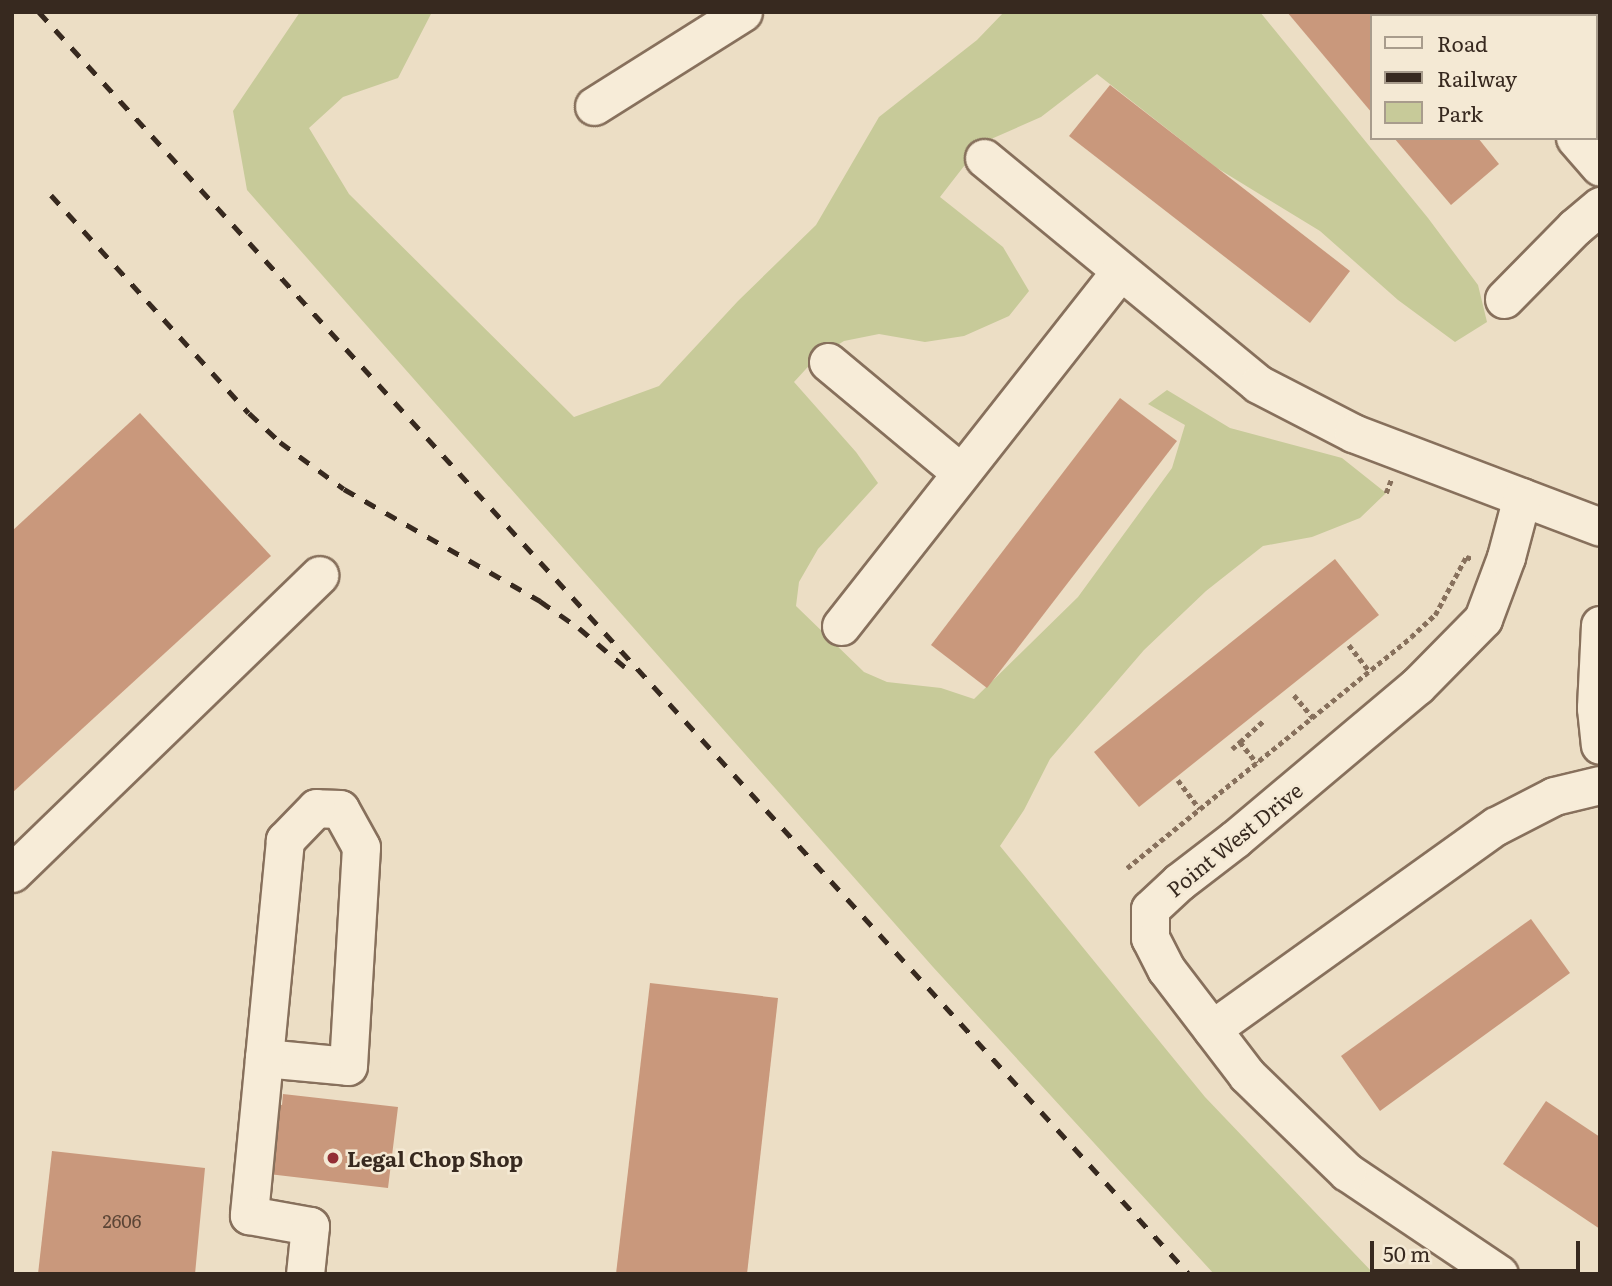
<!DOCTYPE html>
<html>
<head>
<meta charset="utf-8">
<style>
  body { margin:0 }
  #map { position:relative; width:1612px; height:1286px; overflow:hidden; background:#ecdec5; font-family:Literata,serif }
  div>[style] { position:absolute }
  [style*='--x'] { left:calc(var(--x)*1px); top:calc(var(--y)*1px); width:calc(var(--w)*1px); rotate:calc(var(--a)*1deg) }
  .green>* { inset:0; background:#c7ca99 }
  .building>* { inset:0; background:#c9987c }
  .path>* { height:4.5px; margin-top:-2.25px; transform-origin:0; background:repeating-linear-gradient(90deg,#87705c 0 5px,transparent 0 8.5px) }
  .roads { filter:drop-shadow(2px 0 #87705c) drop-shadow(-2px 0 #87705c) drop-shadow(0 2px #87705c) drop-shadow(0 -2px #87705c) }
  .minor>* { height:37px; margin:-18.5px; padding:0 18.5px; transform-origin:18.5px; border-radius:18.5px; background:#f7ecd8 }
  .rail>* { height:5px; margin-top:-2.5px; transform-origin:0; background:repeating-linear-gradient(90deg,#37291f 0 12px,transparent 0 24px) }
  .dots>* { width:19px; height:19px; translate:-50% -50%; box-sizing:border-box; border:4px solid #f4e9d4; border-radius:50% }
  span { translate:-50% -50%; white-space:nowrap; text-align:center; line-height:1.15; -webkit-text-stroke:5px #f4e9d4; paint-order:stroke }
  .number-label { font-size:18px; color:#5c4536 }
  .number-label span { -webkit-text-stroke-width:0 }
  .street-label { font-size:21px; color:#37291f }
  .poi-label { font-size:21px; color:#37291f; font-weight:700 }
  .left { translate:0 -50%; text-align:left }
  .frame { position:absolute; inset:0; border:14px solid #37291f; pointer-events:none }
  .legend { position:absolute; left:1370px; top:14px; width:228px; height:126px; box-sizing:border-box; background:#f4e9d4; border:2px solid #a89c8c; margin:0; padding:9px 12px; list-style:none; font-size:21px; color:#37291f }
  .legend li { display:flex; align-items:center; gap:14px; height:35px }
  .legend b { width:35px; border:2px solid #a89c8c }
  .scale { position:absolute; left:1370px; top:1241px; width:210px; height:32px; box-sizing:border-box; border:4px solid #37291f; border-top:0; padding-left:9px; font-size:21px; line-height:24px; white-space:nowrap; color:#37291f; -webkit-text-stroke:5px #f4e9d4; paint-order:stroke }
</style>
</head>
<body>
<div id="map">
  <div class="green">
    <i style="clip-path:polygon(300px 12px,432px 12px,398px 78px,343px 97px,309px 128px,349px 194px,574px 417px,659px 386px,738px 301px,816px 225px,879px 117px,977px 40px,1004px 12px,1260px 12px,1428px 218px,1478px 285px,1487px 322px,1455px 342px,1398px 300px,1320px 231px,1217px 168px,1097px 74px,1041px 117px,982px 143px,940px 197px,1003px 247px,1029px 291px,1009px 316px,964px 336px,925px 342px,879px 334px,844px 341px,816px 358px,794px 382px,856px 452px,878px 483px,818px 549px,799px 582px,796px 606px,864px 672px,887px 682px,941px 688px,974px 699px,1078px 597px,1172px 468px,1185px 425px,1148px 404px,1167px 390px,1230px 428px,1342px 458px,1386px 493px,1360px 518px,1312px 537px,1263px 546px,1206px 591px,1144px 650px,1050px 759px,1024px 810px,1000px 846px,1205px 1097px,1374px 1274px,1214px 1274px,933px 967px,247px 190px,233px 111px)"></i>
    <i style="clip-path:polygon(1545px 12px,1600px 12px,1600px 91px,1596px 87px,1596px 16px,1547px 16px)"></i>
  </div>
  <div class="building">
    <i style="clip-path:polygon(1287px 12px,1370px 12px,1372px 113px)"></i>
    <i style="clip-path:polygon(1110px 85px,1350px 271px,1310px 323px,1069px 136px)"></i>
    <i style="clip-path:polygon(1394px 138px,1478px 138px,1499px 164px,1451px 205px)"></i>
    <i style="clip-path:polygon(1120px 398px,1177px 441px,987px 688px,931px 645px)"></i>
    <i style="clip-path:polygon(140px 413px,271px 556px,12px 793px,12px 531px)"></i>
    <i style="clip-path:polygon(1335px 559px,1379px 615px,1139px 807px,1094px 752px)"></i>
    <i style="clip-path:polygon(1531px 919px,1570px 973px,1380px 1111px,1341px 1056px)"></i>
    <i style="clip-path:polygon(650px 983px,778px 998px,747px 1274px,616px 1274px)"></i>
    <i style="clip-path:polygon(283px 1094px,398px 1107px,388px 1188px,260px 1173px,268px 1104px,282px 1105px)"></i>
    <i style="clip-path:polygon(1546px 1101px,1600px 1137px,1600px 1229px,1503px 1164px)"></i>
    <i style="clip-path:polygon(52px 1151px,205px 1168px,195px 1274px,38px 1274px)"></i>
  </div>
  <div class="path">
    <i style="--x:1386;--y:493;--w:14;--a:-69"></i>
    <i style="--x:1349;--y:645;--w:34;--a:52"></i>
    <i style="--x:1294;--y:695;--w:30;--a:50"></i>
    <i style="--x:1240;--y:742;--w:31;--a:-42"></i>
    <i style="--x:1232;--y:749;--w:11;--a:-41"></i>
    <i style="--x:1240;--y:742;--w:27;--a:51"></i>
    <i style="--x:1178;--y:780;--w:36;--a:53"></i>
    <i style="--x:1127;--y:868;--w:366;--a:-39.1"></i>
    <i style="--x:1411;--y:637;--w:33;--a:-43"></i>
    <i style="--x:1435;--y:615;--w:66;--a:-61.9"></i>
    <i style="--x:1466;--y:557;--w:7;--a:16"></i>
  </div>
  <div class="roads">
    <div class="minor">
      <i style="--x:1467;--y:12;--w:5;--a:53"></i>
      <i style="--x:594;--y:106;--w:176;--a:-32.2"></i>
      <i style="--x:1575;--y:138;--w:38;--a:49"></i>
      <i style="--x:984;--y:158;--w:355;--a:39.5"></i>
      <i style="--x:1258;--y:384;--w:107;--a:27.3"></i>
      <i style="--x:1353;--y:433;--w:264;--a:20.8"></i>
      <i style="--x:1504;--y:299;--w:101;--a:-45.4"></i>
      <i style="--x:1575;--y:227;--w:33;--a:-40"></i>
      <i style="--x:828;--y:362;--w:173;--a:39.8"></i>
      <i style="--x:1600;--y:625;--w:83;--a:92.8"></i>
      <i style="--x:1596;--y:708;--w:37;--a:84"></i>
      <i style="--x:841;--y:626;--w:449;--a:-51.8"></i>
      <i style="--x:12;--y:873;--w:428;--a:-44.1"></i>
      <i style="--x:1212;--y:1029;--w:349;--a:-35.6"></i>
      <i style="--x:1496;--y:826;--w:65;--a:-27.3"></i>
      <i style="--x:1554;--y:796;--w:47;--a:-13.4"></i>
      <i style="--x:264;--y:1058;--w:84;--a:5.4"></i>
      <i style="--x:348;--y:1066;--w:219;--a:-86.6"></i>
      <i style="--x:361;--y:847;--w:43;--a:-118.9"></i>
      <i style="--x:340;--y:809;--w:24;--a:-178"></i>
      <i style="--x:316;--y:808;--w:45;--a:134.1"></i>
      <i style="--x:285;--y:840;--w:219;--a:95.5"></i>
      <i style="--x:264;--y:1058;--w:158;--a:95.5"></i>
      <i style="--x:249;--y:1215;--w:62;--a:10.2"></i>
      <i style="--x:310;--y:1226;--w:48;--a:95.9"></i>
      <i style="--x:1499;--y:1274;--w:183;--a:-146.1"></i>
      <i style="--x:1347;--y:1172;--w:139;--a:-135.9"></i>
      <i style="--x:1247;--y:1075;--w:133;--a:-127.4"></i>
      <i style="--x:1166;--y:969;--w:35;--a:-117"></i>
      <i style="--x:1150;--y:938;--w:29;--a:-90"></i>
      <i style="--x:1150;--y:909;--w:40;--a:-43"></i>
      <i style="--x:1179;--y:882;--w:71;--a:-37.5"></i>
      <i style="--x:1235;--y:839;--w:238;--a:-40.1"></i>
      <i style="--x:1417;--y:686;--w:94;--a:-45.4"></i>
      <i style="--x:1483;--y:619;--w:66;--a:-69.6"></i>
      <i style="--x:1506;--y:557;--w:62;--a:-75.1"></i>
    </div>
  </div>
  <div class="rail">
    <i style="--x:39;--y:12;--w:1707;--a:47.66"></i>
    <i style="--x:51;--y:195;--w:294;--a:47.8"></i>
    <i style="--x:249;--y:413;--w:42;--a:43.1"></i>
    <i style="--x:280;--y:442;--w:79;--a:36.3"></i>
    <i style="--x:344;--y:489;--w:226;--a:29.7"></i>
    <i style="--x:540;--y:601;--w:47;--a:34.7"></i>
    <i style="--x:579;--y:628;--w:60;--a:40.3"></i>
  </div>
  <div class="dots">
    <i style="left:333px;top:1158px;background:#932e35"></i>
  </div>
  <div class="number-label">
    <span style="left:122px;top:1221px">2606</span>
  </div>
  <div class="street-label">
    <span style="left:1234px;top:839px;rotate:-39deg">Point West Drive</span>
  </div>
  <div class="poi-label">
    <span class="left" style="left:347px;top:1158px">Legal Chop Shop</span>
  </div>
  <div class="frame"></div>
  <ul class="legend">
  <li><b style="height:9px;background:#f7ecd8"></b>Road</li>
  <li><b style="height:9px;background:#37291f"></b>Railway</li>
  <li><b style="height:19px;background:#c7ca99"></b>Park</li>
  </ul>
  <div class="scale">50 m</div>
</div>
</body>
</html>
